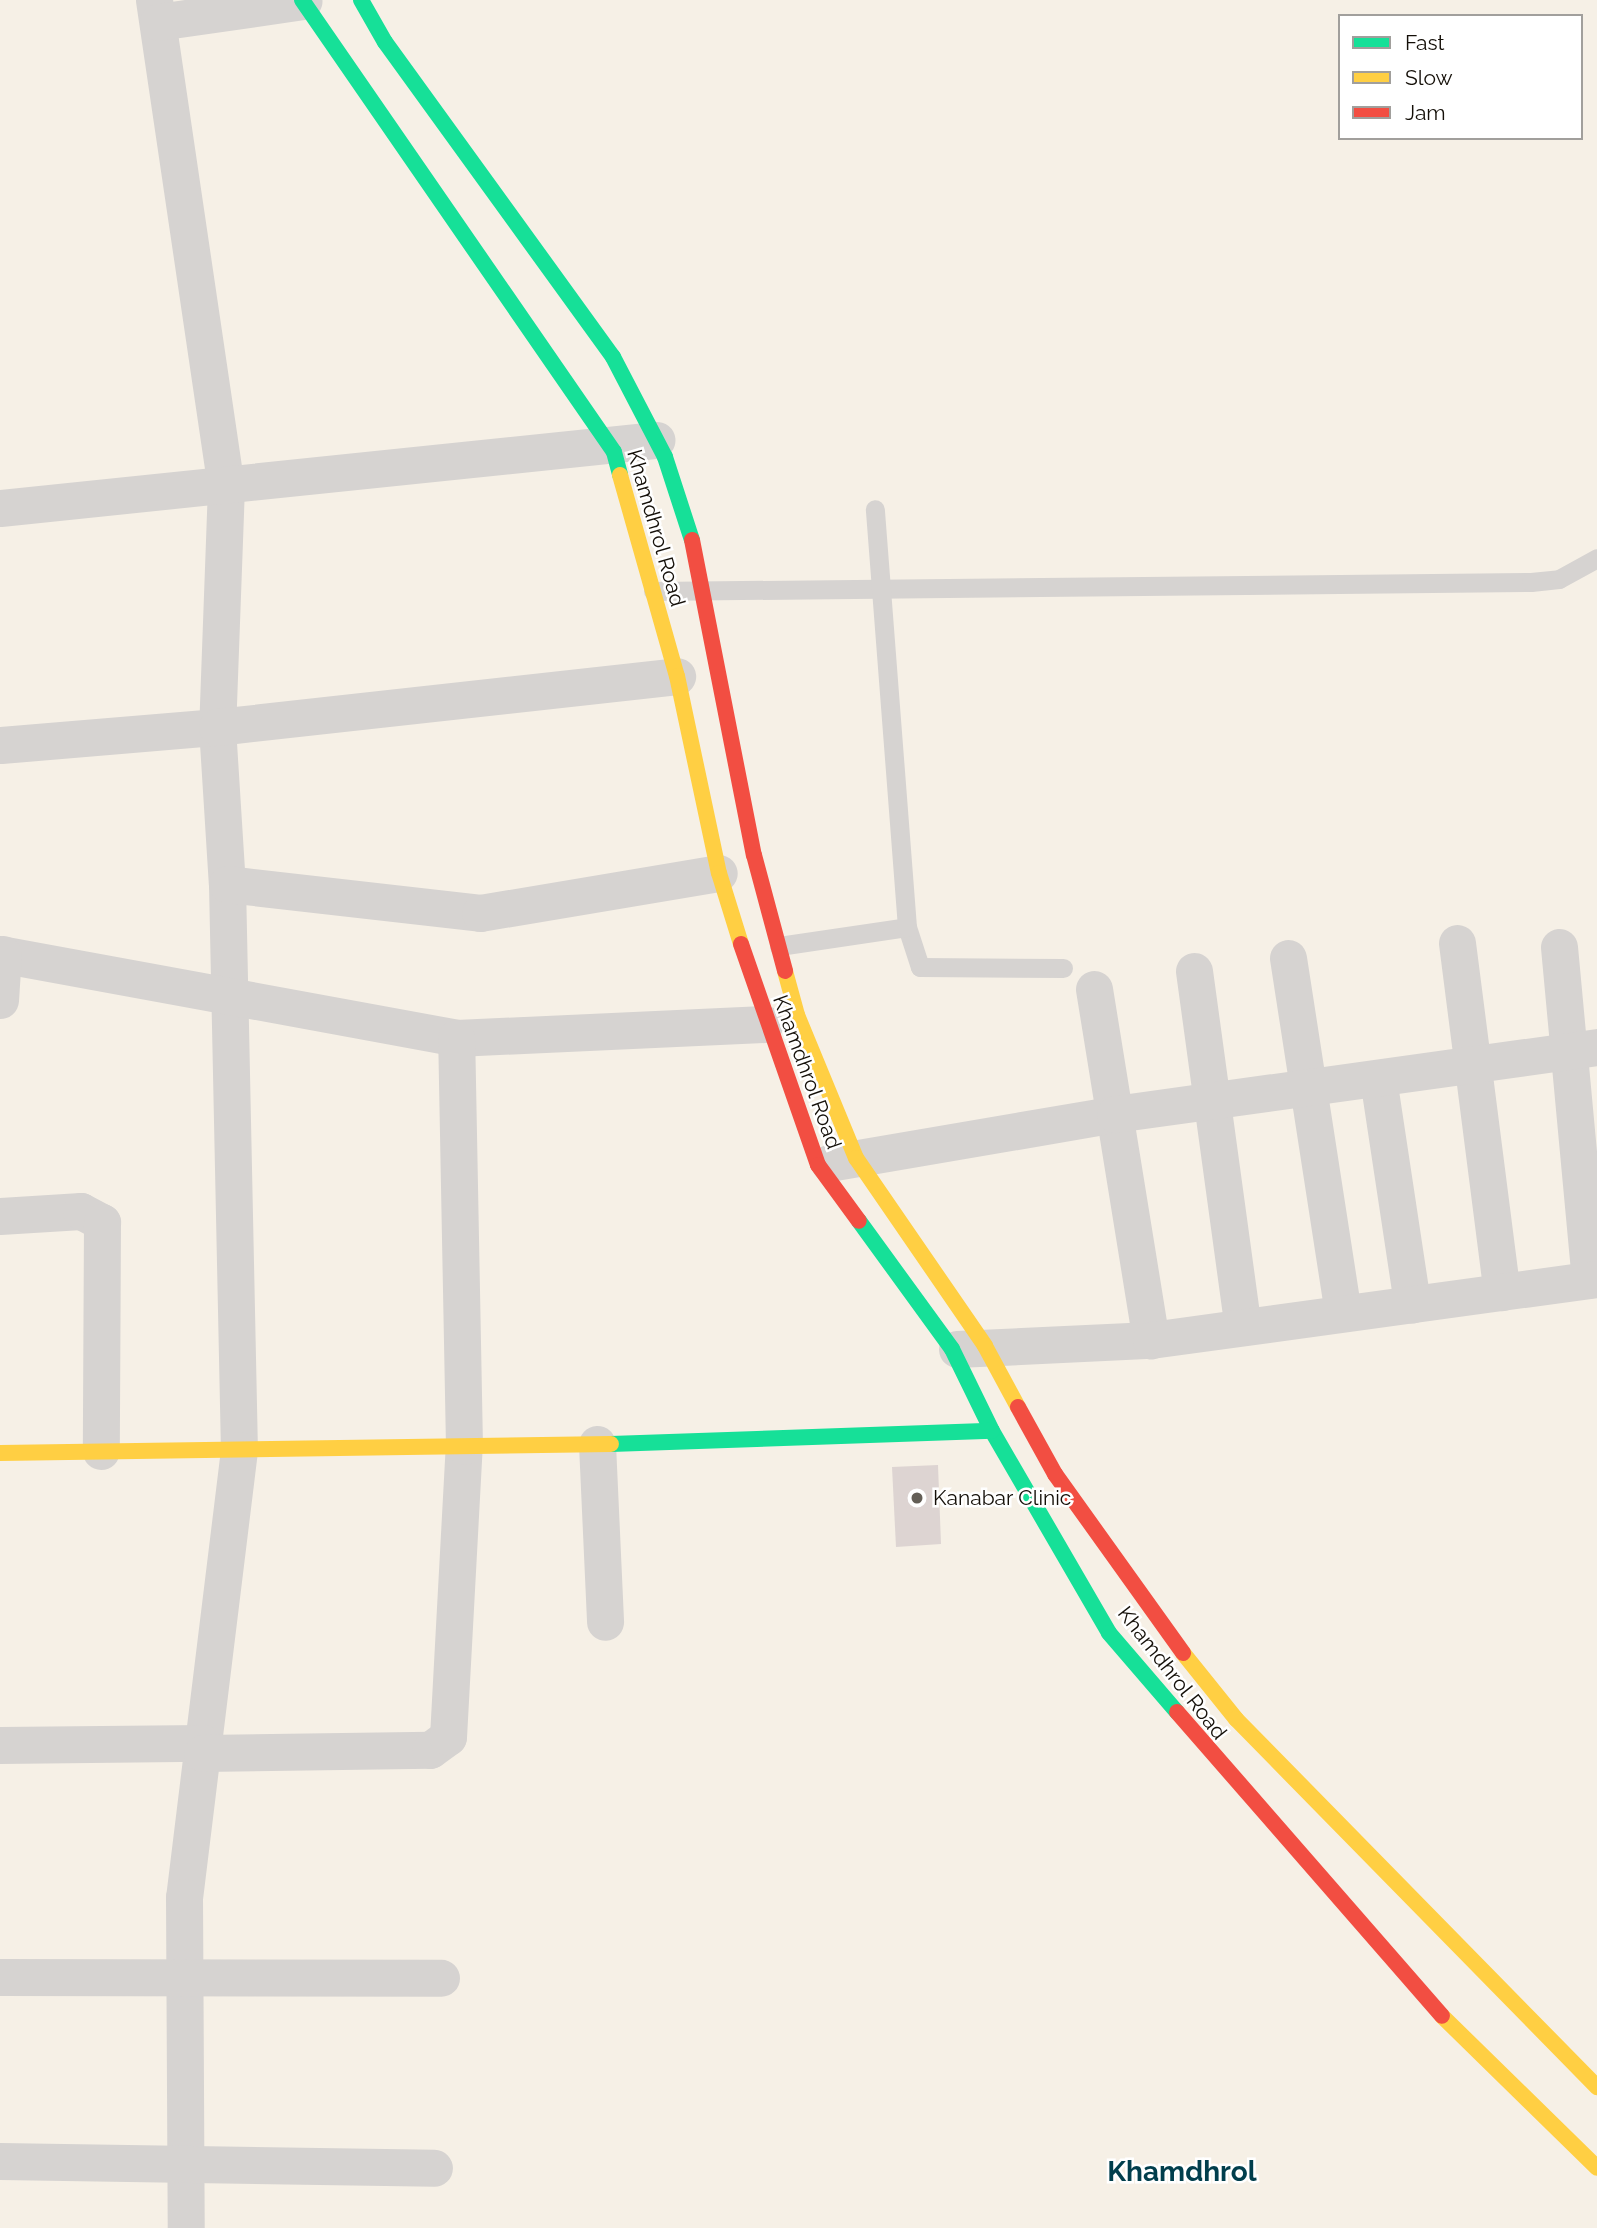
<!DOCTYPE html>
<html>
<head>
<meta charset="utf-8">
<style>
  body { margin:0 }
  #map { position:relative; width:1597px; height:2228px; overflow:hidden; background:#f6f0e6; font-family:Raleway,sans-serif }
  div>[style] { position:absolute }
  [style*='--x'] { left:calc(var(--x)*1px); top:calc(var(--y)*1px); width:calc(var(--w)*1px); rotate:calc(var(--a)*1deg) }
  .building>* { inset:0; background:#ddd4d2 }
  .lane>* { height:19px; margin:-9.5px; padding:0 9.5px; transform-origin:9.5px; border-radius:9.5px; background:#d6d3d1 }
  .street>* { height:37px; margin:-18.5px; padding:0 18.5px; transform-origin:18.5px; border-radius:18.5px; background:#d6d3d1 }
  .fast>* { height:16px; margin:-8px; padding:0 8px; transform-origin:8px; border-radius:8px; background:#16e098 }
  .slow>* { height:16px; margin:-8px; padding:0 8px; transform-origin:8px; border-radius:8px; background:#ffcf43 }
  .jam>* { height:16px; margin:-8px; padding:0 8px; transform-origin:8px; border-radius:8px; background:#f24e42 }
  .dots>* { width:19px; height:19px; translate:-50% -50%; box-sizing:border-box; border:4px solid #fff; border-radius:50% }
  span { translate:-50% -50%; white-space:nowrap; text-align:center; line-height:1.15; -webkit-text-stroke:5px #fff; paint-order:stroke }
  .street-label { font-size:21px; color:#140f08 }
  .poi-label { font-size:21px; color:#140f08 }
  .left { translate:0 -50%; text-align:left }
  .district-label { font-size:28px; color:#013e4c; font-weight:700 }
  .legend { position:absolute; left:1338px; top:14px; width:245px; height:126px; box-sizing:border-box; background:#fff; border:2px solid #a19f9c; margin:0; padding:9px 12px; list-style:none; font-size:21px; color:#140f08 }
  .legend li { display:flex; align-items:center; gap:14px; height:35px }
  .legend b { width:35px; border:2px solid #a19f9c }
</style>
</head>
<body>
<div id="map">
  <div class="building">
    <i style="clip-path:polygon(938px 1465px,941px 1544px,896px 1547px,892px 1467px)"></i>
  </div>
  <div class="lane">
    <i style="--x:653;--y:591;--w:878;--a:-0.59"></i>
    <i style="--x:1531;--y:582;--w:28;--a:-6"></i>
    <i style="--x:1559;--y:579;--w:43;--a:-28.9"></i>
    <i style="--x:907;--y:927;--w:42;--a:72"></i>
    <i style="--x:920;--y:967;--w:143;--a:0.4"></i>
    <i style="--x:779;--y:946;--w:129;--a:-8.4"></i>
    <i style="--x:907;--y:927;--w:419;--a:-94.4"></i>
  </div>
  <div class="street">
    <i style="--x:154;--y:0;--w:491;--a:81.6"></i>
    <i style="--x:226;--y:486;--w:241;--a:92.1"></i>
    <i style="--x:217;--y:727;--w:157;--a:86.4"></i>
    <i style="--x:227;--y:884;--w:566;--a:88.79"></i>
    <i style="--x:239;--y:1450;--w:450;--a:97"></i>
    <i style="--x:184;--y:1897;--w:331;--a:89.7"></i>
    <i style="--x:158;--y:22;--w:147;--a:-8.2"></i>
    <i style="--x:0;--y:508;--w:660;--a:-5.92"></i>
    <i style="--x:1;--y:745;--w:217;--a:-4.8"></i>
    <i style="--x:217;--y:727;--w:463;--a:-6.3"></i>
    <i style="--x:227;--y:884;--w:255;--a:6.5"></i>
    <i style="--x:480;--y:913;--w:242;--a:-9.5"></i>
    <i style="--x:1457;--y:943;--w:352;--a:82.7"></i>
    <i style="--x:1559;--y:947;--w:334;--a:84.7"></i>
    <i style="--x:0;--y:954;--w:464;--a:10.4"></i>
    <i style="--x:456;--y:1038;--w:309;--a:-2.6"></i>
    <i style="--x:1288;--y:958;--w:359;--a:81.2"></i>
    <i style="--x:1194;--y:971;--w:359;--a:82.2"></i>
    <i style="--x:1094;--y:989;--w:356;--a:80.8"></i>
    <i style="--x:0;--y:1000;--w:46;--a:-86.3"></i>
    <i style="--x:1378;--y:1078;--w:229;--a:81.4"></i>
    <i style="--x:829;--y:1163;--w:290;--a:-9.7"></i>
    <i style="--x:1115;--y:1114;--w:487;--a:-7.9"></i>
    <i style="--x:0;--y:1216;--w:81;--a:-3.5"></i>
    <i style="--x:81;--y:1211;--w:24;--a:28"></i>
    <i style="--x:102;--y:1222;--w:229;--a:90.3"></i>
    <i style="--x:957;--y:1349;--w:194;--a:-2.7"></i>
    <i style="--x:1151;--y:1340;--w:450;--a:-7.8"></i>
    <i style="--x:597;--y:1444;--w:178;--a:87.4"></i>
    <i style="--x:0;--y:1745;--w:203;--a:-0.6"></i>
    <i style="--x:202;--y:1753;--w:228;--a:-0.8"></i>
    <i style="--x:430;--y:1750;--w:22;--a:-36"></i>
    <i style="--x:448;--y:1737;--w:291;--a:-86.9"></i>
    <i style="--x:464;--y:1446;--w:408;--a:-91.1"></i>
    <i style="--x:0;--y:1977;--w:441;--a:0.1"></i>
    <i style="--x:0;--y:2161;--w:434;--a:0.9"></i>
  </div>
  <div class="fast">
    <i style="--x:302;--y:0;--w:549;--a:55.38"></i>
    <i style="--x:614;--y:452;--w:24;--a:75"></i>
    <i style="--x:361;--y:0;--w:48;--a:60.3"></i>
    <i style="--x:385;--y:42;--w:389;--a:54.1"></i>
    <i style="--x:613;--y:357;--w:113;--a:62.5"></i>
    <i style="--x:665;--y:457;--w:87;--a:72"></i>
    <i style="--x:859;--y:1221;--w:158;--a:54"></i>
    <i style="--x:952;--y:1349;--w:91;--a:64"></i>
    <i style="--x:992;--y:1431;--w:233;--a:59.9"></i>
    <i style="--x:1109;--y:1633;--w:104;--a:49.3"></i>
    <i style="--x:611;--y:1444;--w:381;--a:-2"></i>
  </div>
  <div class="slow">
    <i style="--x:620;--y:475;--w:209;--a:74.2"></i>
    <i style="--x:677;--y:676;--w:201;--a:78"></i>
    <i style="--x:719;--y:873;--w:74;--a:72.8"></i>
    <i style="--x:785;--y:971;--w:46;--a:74.7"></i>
    <i style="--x:797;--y:1015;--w:155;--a:67.6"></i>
    <i style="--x:856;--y:1158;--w:228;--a:55.5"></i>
    <i style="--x:985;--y:1346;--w:69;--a:61.6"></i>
    <i style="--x:0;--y:1453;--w:611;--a:-0.84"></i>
    <i style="--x:1183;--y:1653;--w:85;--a:51.2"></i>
    <i style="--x:1236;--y:1719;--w:516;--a:45.55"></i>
    <i style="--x:1442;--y:2016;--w:217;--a:44.4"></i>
  </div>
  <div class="jam">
    <i style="--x:692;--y:540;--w:321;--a:78.9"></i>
    <i style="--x:754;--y:855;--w:120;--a:75"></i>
    <i style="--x:741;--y:944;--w:234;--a:70.8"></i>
    <i style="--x:818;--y:1165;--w:69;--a:53.8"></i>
    <i style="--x:1018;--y:1407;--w:77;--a:61.1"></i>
    <i style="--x:1055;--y:1474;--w:220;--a:54.4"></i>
    <i style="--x:1177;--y:1712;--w:403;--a:48.9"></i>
  </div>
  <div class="dots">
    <i style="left:917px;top:1498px;background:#635e56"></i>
  </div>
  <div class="street-label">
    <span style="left:656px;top:528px;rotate:74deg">Khamdhrol Road</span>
    <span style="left:807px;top:1072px;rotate:70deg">Khamdhrol Road</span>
    <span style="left:1172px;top:1673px;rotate:52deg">Khamdhrol Road</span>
  </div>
  <div class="poi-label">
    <span class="left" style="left:933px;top:1498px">Kanabar Clinic</span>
  </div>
  <div class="district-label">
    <span style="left:1182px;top:2172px">Khamdhrol</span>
  </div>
  <ul class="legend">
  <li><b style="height:9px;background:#16e098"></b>Fast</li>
  <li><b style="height:9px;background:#ffcf43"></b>Slow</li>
  <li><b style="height:9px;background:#f24e42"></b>Jam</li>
  </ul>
</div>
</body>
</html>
